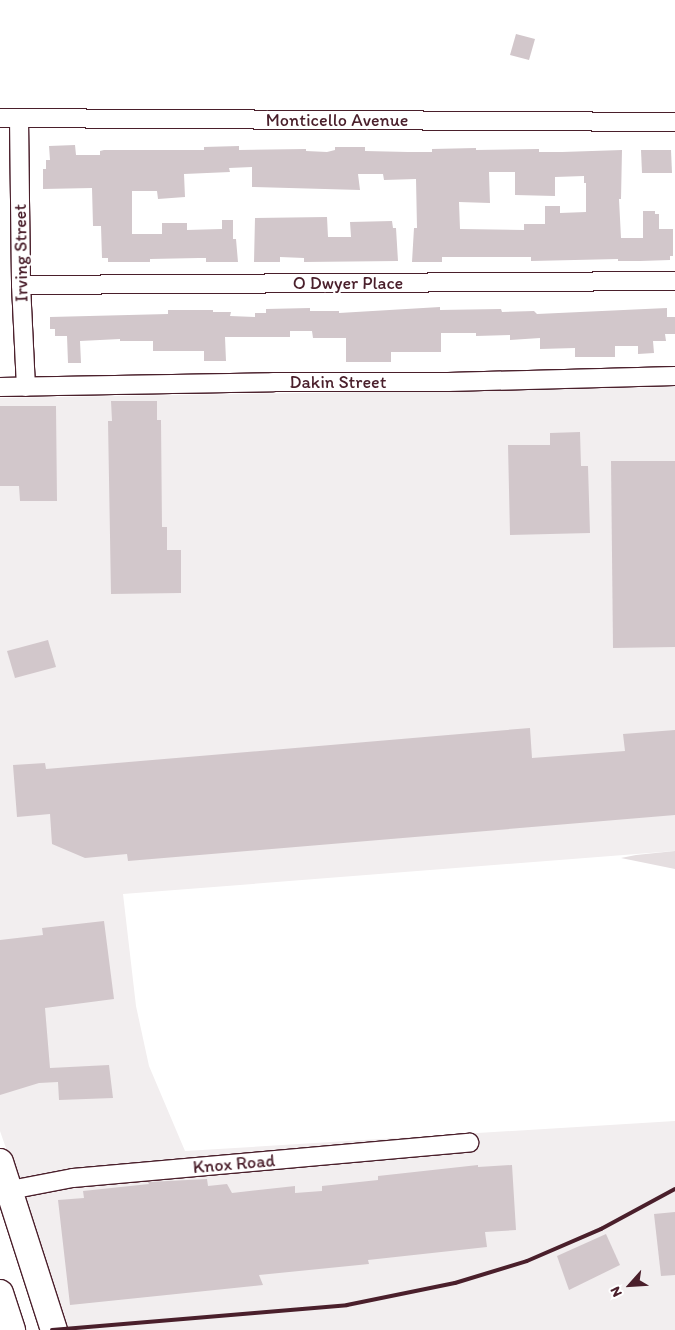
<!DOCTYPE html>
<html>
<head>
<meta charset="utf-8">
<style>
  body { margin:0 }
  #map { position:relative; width:675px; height:1330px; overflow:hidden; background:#fff; font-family:Itim,sans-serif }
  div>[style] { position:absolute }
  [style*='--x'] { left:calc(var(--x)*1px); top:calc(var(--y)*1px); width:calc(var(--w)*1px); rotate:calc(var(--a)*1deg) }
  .built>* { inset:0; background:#f2eeef }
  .green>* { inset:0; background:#e5dee0 }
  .building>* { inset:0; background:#d2c7cb }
  .roads { filter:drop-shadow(1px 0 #4a1f2b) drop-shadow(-1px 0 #4a1f2b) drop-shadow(0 1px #4a1f2b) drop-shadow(0 -1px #4a1f2b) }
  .minor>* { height:18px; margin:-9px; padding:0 9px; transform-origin:9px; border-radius:9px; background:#fff }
  .primary>* { height:26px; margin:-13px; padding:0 13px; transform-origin:13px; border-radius:13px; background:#fff }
  .rail>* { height:4px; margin:-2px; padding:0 2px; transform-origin:2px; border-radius:2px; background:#4a1f2b }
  span { translate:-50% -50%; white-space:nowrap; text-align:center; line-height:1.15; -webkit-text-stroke:4px #fff; paint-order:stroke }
  .street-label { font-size:18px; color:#4a1f2b }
  .north { position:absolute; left:605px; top:1260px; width:50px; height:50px; -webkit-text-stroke:4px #fff; paint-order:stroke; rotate:244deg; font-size:14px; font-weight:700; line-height:20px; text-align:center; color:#4a1f2b }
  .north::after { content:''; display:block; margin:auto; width:18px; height:22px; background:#4a1f2b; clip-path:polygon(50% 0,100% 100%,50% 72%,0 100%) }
</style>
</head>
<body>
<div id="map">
  <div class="built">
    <i style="clip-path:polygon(675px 387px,675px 851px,123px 894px,136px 1006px,149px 1066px,185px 1151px,675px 1121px,675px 1330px,69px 1330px,0 1131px,0 398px)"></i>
  </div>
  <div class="green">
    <i style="clip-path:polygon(675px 851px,675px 869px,621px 858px,636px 855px)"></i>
  </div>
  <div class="building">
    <i style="clip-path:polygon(516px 34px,535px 39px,529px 60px,510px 55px)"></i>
    <i style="clip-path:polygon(evenodd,75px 145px,76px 155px,100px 155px,100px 151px,104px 150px,204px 150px,204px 147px,239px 146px,239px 150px,306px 149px,306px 151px,327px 152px,335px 150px,335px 147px,365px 147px,365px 151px,408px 152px,432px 152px,432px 149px,476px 148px,476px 150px,539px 149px,539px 152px,562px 152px,622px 150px,621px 199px,619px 199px,621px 238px,643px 238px,643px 211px,655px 211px,655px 214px,659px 214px,659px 229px,673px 229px,673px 256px,670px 256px,670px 260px,640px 261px,618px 261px,618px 259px,531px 261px,531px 257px,442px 257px,442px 262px,412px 262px,414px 228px,417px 228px,416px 179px,384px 180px,383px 174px,358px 174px,360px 190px,252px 187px,252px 167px,229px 168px,230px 172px,184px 174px,185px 197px,158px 199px,157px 191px,132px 191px,132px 234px,162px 234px,162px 223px,187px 223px,187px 230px,222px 229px,222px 220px,233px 220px,233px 239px,236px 239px,238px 262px,206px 262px,206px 258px,199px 258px,150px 259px,150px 262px,108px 262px,108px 258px,102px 258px,101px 226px,93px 226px,92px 188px,43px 189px,43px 169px,46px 169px,46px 160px,50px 160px,49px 146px,75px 145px,489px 172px,515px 172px,515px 195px,555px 196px,555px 177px,584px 176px,584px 183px,586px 183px,586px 212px,560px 213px,560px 206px,545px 206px,545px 224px,524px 224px,524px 230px,460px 229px,459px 202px,490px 203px,489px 172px)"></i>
    <i style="clip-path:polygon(641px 150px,671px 150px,672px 173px,642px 173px)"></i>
    <i style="clip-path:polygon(327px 217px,328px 237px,351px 237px,350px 222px,392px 221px,393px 228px,396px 228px,398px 261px,304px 262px,304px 258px,280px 257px,280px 262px,254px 262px,255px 218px)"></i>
    <i style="clip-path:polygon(440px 307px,440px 310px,501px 309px,502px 312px,534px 311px,537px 314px,667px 308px,667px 317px,675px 317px,675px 334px,665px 334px,666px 341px,653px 341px,654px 353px,638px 354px,638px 346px,615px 346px,615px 357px,575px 357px,575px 348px,540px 349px,540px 338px,510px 340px,510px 335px,476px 336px,476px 333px,441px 333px,441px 352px,391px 352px,391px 362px,346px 362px,346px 338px,313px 338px,312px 331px,290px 331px,290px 337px,225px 337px,226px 361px,204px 361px,204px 351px,153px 351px,153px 341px,120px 341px,120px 339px,80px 341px,81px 363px,68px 363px,67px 336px,55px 336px,55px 329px,50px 329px,50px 317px,168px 314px,168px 310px,213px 310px,213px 312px,231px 312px,230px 316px,255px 317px,255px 313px,266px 313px,266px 309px,310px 308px,310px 311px,339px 311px,339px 313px)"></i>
    <i style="clip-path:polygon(111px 401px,157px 401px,157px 420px,161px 420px,162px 527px,167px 527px,167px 550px,181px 550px,181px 593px,111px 594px,108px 421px,112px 421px)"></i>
    <i style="clip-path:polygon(0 406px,56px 406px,57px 501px,20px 501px,19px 486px,0 486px)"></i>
    <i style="clip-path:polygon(580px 432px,581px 466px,588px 466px,590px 533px,510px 535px,508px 445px,550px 445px,550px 433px)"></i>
    <i style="clip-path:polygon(611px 461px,675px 461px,675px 647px,613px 648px)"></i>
    <i style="clip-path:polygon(48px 640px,56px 667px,15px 678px,7px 651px)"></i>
    <i style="clip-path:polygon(530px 728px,532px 758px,625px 751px,623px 734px,675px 730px,675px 815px,128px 861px,127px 854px,85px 858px,52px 844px,50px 814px,17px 817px,13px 765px,45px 763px,46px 769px)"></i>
    <i style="clip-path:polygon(104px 921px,114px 999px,45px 1008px,50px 1068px,109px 1065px,113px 1098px,59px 1100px,58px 1082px,39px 1083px,0 1095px,0 940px,43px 935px,42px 928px)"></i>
    <i style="clip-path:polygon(478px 1165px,478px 1167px,512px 1165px,516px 1230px,485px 1232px,487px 1247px,368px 1260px,369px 1264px,259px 1275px,263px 1285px,70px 1305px,58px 1200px,84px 1198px,83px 1191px,149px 1184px,148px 1182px,207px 1179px,208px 1186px,227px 1184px,232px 1193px,295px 1186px,295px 1193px,322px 1191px,322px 1186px,378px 1180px,378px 1176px)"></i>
    <i style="clip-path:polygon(675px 1212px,675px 1275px,661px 1276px,654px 1214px)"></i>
    <i style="clip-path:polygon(606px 1234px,620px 1265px,569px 1290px,557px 1256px)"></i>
  </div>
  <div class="roads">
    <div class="minor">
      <i style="--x:0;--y:118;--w:675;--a:0.34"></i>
      <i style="--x:19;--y:118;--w:167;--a:89.3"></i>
      <i style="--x:21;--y:285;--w:102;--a:87.2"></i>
      <i style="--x:21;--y:285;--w:654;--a:-0.35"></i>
      <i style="--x:0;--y:387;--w:273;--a:-1"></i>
      <i style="--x:273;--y:382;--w:175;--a:0"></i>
      <i style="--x:448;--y:382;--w:227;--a:-1.5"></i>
      <i style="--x:0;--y:1192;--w:74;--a:-10.9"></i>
      <i style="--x:73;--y:1178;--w:398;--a:-5.1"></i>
    </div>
    <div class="primary">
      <i style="--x:0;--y:1162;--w:176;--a:72.2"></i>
      <i style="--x:0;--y:1293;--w:39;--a:72"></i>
    </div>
  </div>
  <div class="rail">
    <i style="--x:52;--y:1330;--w:296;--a:-4.8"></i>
    <i style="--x:347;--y:1305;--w:110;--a:-11.5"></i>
    <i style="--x:455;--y:1283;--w:75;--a:-17"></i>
    <i style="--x:527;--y:1261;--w:81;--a:-23.4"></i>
    <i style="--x:601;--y:1229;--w:84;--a:-28.4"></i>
  </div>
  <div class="street-label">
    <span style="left:337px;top:120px">Monticello Avenue</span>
    <span style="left:21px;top:253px;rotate:-91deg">Irving Street</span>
    <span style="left:348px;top:283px">O Dwyer Place</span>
    <span style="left:338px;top:382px">Dakin Street</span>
    <span style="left:234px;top:1164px;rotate:-5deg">Knox Road</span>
  </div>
  <div class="north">N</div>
</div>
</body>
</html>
